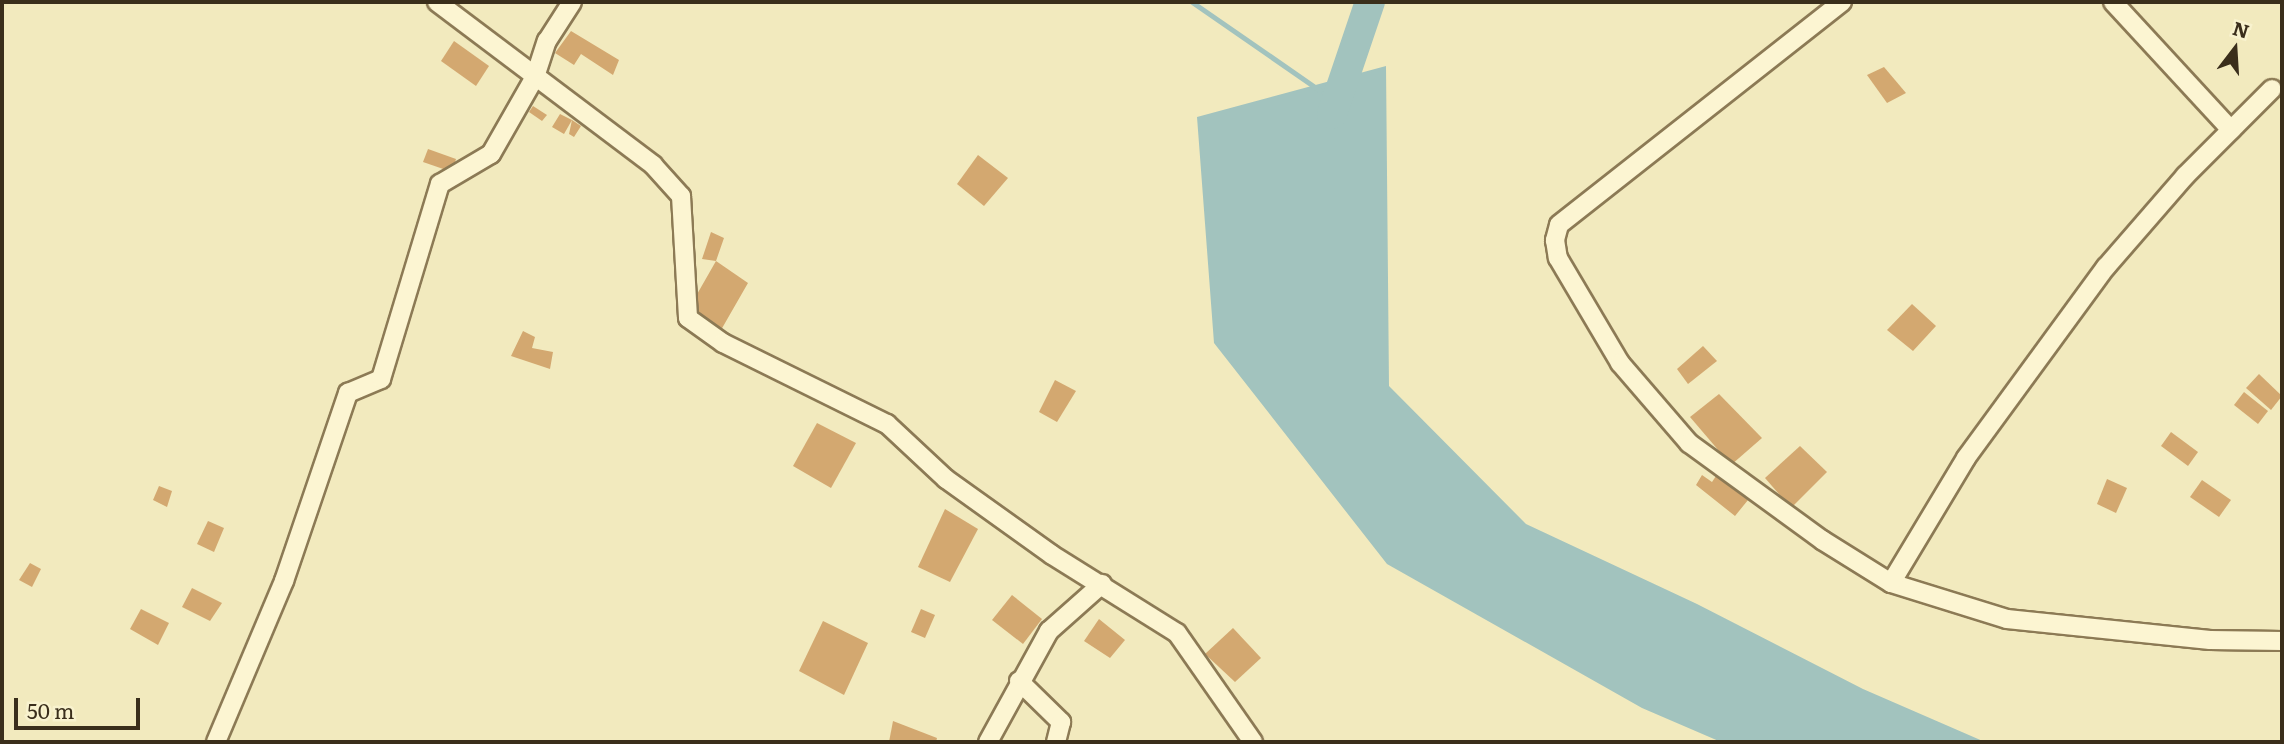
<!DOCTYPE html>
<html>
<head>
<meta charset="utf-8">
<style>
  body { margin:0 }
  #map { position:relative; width:2284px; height:744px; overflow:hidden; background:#f2eabe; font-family:Literata,serif }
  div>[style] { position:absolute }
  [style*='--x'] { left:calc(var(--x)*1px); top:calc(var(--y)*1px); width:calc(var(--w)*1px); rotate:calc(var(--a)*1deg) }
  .water>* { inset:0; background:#a2c3be }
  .stream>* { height:5px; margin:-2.5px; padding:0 2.5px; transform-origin:2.5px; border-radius:2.5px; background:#a2c3be }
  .river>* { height:30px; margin:-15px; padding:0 15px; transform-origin:15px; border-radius:15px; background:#a2c3be }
  .building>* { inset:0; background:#d3a870 }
  .roads { filter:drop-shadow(2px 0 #8c7a55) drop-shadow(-2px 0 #8c7a55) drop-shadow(0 2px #8c7a55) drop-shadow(0 -2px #8c7a55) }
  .minor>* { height:18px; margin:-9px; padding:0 9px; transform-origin:9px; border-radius:9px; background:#fcf5d2 }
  span { translate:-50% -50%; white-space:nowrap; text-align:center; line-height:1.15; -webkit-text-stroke:6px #f8f2ce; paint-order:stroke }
  .frame { position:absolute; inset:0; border:4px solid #3a2e1b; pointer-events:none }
  .north { position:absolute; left:2200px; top:14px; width:70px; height:70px; -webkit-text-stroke:5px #f8f2ce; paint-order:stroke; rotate:17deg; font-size:19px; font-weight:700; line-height:28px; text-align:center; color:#3a2e1b }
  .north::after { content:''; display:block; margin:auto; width:24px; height:32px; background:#3a2e1b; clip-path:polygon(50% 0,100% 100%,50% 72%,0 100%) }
  .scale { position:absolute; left:14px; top:698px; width:126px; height:32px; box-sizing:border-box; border:4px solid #3a2e1b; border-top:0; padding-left:9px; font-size:21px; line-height:24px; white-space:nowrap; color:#3a2e1b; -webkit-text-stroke:5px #f8f2ce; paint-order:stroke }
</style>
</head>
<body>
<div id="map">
  <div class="water">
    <i style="clip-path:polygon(1386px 66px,1389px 386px,1526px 524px,1697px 604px,1863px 689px,1985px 742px,1721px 742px,1642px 708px,1387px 564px,1214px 343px,1197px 117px)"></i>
  </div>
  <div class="stream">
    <i style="--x:1192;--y:2;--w:155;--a:34.7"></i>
  </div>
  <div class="river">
    <i style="--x:1332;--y:114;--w:118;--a:-71.3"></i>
  </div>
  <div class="building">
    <i style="clip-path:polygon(571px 31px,619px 60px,613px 75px,581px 54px,574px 65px,555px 53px)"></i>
    <i style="clip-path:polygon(454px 41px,489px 66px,476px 86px,441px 61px)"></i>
    <i style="clip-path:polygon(1884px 67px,1906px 93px,1887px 103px,1867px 75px)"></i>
    <i style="clip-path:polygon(533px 106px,547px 115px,542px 121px,529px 112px)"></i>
    <i style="clip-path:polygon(560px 114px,572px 120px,581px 126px,574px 137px,569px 134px,572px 120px,564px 134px,552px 127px)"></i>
    <i style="clip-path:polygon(428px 149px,456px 159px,452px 172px,423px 162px)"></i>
    <i style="clip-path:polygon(978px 155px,1008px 178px,984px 206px,957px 184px)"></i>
    <i style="clip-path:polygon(711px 232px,724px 238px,716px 261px,748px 283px,721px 330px,688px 310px,716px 261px,702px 259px)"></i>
    <i style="clip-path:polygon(1912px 304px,1936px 326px,1913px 351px,1887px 330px)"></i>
    <i style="clip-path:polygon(523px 331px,535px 337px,532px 348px,553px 352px,550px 369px,511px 356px)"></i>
    <i style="clip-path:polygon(1703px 346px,1717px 361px,1688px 384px,1677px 369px)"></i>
    <i style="clip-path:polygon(2259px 374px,2282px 396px,2271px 410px,2246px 388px)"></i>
    <i style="clip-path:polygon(1055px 380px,1076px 391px,1057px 422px,1039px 412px)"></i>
    <i style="clip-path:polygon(2244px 392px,2268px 411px,2258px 424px,2234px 405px)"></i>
    <i style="clip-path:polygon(1719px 394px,1762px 438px,1731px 465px,1690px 417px)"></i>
    <i style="clip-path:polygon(817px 423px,856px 443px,831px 488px,793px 466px)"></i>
    <i style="clip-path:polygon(2171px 432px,2198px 452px,2188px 466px,2161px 446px)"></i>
    <i style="clip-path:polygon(1800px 446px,1827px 472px,1791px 508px,1765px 478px)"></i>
    <i style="clip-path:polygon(1702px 475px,1712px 482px,1716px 476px,1748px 500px,1735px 516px,1696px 485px)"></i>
    <i style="clip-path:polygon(2107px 479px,2127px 488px,2116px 513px,2097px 504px)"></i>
    <i style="clip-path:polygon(2202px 480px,2231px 500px,2219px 517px,2190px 497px)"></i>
    <i style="clip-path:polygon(159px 486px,172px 491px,167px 507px,153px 500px)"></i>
    <i style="clip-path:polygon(945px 509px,978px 529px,950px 582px,918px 567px)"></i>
    <i style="clip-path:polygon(208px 521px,224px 528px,214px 552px,197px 544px)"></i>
    <i style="clip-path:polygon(30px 563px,41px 569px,32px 587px,19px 580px)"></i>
    <i style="clip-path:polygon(192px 588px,222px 603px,210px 621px,182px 607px)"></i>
    <i style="clip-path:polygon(1012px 595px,1042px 619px,1023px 644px,992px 620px)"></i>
    <i style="clip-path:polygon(141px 609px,169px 623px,158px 645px,130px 629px)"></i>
    <i style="clip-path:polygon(921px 609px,935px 615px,925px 638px,911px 632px)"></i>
    <i style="clip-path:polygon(1099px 619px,1125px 640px,1110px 658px,1084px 641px)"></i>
    <i style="clip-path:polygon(823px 621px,868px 643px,844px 695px,799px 671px)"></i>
    <i style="clip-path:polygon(1233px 628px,1261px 658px,1235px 682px,1205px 654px)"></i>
    <i style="clip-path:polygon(893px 721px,937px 738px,936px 742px,889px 742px)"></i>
  </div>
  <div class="roads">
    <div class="minor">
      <i style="--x:437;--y:2;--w:271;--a:37"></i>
      <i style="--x:653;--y:165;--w:42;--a:47.9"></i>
      <i style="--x:681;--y:196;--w:122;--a:86.7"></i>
      <i style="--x:688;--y:318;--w:43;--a:35.5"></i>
      <i style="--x:723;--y:343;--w:183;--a:26.3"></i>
      <i style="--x:887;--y:424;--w:81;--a:43"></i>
      <i style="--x:946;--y:479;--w:130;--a:35.6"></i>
      <i style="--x:1052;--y:555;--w:147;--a:32"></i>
      <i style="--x:1177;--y:633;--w:133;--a:55.1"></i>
      <i style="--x:1842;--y:2;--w:360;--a:141.8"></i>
      <i style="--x:1559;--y:225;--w:16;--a:105"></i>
      <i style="--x:1555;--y:240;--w:18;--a:81"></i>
      <i style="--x:1558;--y:258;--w:122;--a:59.4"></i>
      <i style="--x:1620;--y:363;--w:106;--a:49.2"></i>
      <i style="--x:1689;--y:443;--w:165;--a:36.1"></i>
      <i style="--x:1822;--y:540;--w:81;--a:31.9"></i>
      <i style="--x:1891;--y:583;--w:121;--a:17.2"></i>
      <i style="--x:2007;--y:619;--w:204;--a:5.9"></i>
      <i style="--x:2210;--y:640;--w:72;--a:0.8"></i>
      <i style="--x:2113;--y:2;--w:174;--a:47.3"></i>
      <i style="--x:1891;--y:583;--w:146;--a:-59"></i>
      <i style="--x:1966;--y:458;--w:237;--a:-53.8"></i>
      <i style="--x:2106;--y:267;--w:121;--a:-49"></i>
      <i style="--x:2185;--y:176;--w:123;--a:-45"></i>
      <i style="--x:1019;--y:681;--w:59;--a:44.3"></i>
      <i style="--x:1061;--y:722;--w:21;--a:104"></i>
      <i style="--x:216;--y:742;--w:175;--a:-67.1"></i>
      <i style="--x:284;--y:581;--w:199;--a:-71.2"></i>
      <i style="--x:348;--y:393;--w:36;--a:-23"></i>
      <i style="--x:381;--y:379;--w:204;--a:-73.2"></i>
      <i style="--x:440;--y:184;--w:59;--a:-30.5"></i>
      <i style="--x:491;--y:154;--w:89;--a:-60.3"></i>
      <i style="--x:535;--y:77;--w:38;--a:-72"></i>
      <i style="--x:547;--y:41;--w:46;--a:-57.3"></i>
      <i style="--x:988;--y:742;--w:127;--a:-61.2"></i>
      <i style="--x:1049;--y:631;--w:71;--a:-41.6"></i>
    </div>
  </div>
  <div class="frame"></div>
  <div class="north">N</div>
  <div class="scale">50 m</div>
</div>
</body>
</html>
